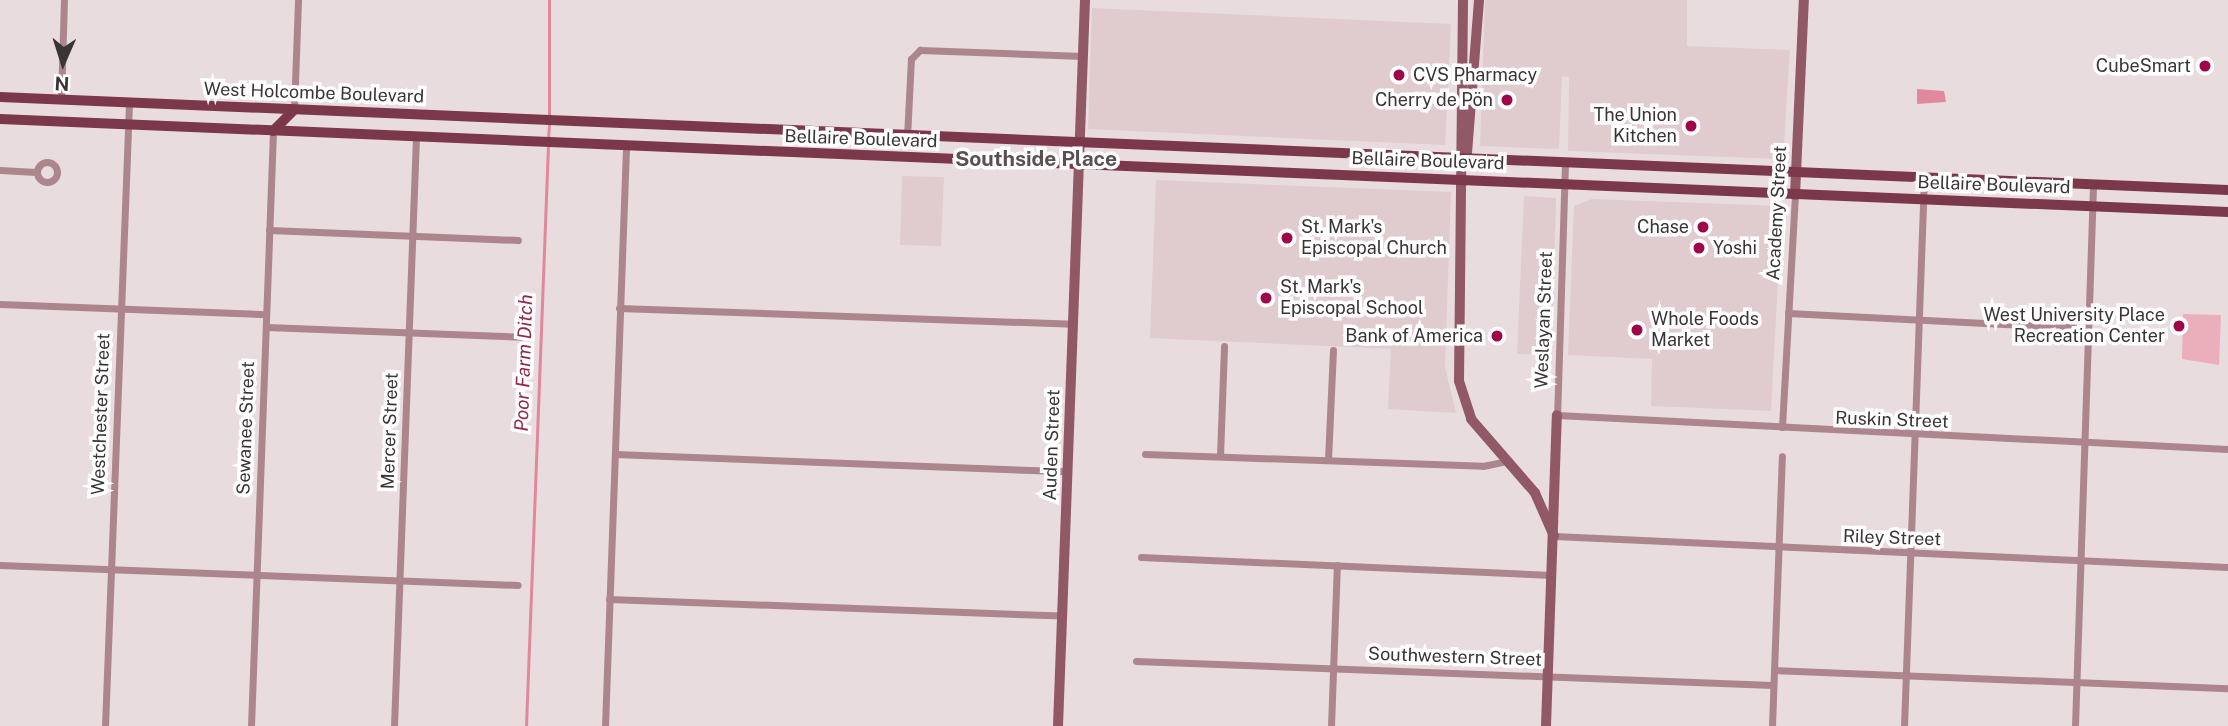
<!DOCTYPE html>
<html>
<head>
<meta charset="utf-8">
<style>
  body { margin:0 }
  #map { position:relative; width:2228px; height:726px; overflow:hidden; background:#e9dcdf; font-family:"Public Sans",sans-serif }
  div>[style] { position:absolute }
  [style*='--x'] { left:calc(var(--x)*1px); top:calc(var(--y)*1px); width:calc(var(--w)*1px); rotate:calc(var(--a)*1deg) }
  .built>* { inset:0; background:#e0cccf }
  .green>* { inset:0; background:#ebafbc }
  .water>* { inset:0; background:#e2889d }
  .stream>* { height:2.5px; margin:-1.25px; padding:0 1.25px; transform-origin:1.25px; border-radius:1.25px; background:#e2889d }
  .street>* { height:7px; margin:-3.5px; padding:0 3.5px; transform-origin:3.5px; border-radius:3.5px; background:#ad858d }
  .street>.ring { margin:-3.5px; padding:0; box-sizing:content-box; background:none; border:7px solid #ad858d; border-radius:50% }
  .secondary>* { height:10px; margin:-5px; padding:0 5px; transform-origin:5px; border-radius:5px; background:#915865 }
  .primary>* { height:10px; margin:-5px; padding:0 5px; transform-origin:5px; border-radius:5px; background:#7b384a }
  .dots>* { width:19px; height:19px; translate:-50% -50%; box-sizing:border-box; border:4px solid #fff; border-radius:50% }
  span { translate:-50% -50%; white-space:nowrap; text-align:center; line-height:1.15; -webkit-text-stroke:7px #fff; paint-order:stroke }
  .poi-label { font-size:18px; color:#393435 }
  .right { translate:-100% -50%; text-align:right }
  .left { translate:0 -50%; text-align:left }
  .street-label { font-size:18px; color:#393435 }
  .water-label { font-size:19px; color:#92284b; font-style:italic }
  .quarter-label { font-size:21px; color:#5a4f51; font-weight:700 }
  .north { position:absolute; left:28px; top:28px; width:70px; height:70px; -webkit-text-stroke:5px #fff; paint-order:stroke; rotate:183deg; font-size:19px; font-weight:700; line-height:28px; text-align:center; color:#393435 }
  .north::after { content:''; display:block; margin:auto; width:24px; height:32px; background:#393435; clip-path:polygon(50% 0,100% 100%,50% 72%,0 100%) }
</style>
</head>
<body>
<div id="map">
  <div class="built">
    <i style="clip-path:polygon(1485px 0,1687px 0,1687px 46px,1790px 50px,1783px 159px,1568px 151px,1569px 77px,1562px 76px,1559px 149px,1480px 146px)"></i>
    <i style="clip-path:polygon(1092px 8px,1451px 24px,1445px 145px,1088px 129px)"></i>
    <i style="clip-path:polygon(902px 176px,944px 177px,941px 246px,900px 245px)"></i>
    <i style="clip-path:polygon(1156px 180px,1451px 192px,1445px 367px,1456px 413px,1388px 409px,1391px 349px,1150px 338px)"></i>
    <i style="clip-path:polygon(1524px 196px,1556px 198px,1552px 355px,1517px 354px)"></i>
    <i style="clip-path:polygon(1592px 199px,1782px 206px,1771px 411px,1651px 406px,1652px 359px,1568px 355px,1574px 206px)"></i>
  </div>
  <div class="green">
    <i style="clip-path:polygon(2183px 314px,2221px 315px,2219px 365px,2182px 359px)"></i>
  </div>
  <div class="water">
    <i style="clip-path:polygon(1917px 89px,1944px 91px,1946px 102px,1917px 104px)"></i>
  </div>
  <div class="stream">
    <i style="--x:549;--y:118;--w:118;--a:-90"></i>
    <i style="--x:548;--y:139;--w:15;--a:-86"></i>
    <i style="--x:526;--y:726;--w:581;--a:-87.83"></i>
  </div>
  <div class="street">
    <i style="--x:61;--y:100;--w:100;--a:-88.3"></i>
    <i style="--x:294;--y:110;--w:110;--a:-87.9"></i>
    <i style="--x:907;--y:137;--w:78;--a:-87.1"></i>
    <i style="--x:911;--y:59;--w:13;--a:-45"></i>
    <i style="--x:920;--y:50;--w:162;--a:2.1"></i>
    <i class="ring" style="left:37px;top:162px;width:13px;height:13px"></i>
    <i style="--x:1565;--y:164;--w:251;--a:91.8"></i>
    <i style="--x:1557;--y:415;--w:672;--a:2.9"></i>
    <i style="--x:0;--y:170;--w:36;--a:3"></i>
    <i style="--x:269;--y:230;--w:249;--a:2.3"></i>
    <i style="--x:0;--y:304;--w:266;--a:2.2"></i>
    <i style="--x:619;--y:308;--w:454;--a:2"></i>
    <i style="--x:1788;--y:313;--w:300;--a:2.9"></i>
    <i style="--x:266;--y:327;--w:256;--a:2.2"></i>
    <i style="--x:1782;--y:427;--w:232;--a:-86.8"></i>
    <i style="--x:615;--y:454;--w:452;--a:2.2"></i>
    <i style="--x:1145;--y:454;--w:338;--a:2"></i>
    <i style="--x:1483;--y:466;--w:25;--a:-12"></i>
    <i style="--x:1220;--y:456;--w:110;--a:-87.9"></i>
    <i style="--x:1328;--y:460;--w:110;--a:-87.4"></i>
    <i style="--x:1554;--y:536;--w:675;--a:2.63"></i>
    <i style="--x:1141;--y:557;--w:411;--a:2.5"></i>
    <i style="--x:0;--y:565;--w:518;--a:2.21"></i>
    <i style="--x:609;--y:599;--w:453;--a:2.1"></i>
    <i style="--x:1136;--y:661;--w:637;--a:2.16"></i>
    <i style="--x:1774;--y:670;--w:454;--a:2.3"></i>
    <i style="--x:105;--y:726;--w:623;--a:-87.79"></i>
    <i style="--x:251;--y:726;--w:595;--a:-87.88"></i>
    <i style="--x:394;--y:726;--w:589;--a:-87.86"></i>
    <i style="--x:605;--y:726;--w:579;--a:-87.92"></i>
    <i style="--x:1331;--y:726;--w:161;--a:-87.9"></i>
    <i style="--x:1772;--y:726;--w:270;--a:-87.9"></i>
    <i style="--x:1904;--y:726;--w:548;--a:-87.91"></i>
    <i style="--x:2075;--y:726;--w:541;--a:-88.09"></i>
  </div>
  <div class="secondary">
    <i style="--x:1463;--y:0;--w:381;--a:90.6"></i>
    <i style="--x:1459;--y:381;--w:40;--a:72"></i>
    <i style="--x:1471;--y:419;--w:98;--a:49.1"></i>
    <i style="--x:1535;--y:493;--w:47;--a:66.2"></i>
    <i style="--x:1467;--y:153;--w:153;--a:-85.5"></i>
    <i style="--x:1795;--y:195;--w:195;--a:-87.4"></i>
    <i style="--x:1058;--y:726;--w:727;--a:-87.87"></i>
    <i style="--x:1546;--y:726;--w:311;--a:-88"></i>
  </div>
  <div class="primary">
    <i style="--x:0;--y:97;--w:2230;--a:2.39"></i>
    <i style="--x:0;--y:119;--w:2230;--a:2.39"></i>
    <i style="--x:273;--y:131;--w:30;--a:-45"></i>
  </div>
  <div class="dots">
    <i style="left:2205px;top:66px;background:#9f0549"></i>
    <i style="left:1399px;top:75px;background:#9f0549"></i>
    <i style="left:1507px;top:100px;background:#9f0549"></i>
    <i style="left:1691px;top:126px;background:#9f0549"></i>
    <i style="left:1703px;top:227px;background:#9f0549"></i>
    <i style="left:1287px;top:238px;background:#9f0549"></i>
    <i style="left:1699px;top:248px;background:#9f0549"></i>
    <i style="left:1266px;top:298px;background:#9f0549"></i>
    <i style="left:2179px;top:326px;background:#9f0549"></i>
    <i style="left:1637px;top:330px;background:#9f0549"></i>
    <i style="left:1497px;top:336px;background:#9f0549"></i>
  </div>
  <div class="poi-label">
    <span class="right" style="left:2191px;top:66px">CubeSmart</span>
    <span class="left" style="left:1413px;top:75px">CVS Pharmacy</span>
    <span class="right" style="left:1493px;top:100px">Cherry de Pön</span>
    <span class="right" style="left:1677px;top:126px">The Union<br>Kitchen</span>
    <span class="right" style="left:1689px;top:227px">Chase</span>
    <span class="left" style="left:1301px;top:238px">St. Mark's<br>Episcopal Church</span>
    <span class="left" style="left:1713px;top:248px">Yoshi</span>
    <span class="left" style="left:1280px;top:298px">St. Mark's<br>Episcopal School</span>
    <span class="right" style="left:2165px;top:326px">West University Place<br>Recreation Center</span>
    <span class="left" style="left:1651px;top:330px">Whole Foods<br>Market</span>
    <span class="right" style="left:1483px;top:336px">Bank of America</span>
  </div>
  <div class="street-label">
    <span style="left:314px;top:93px;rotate:2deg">West Holcombe Boulevard</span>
    <span style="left:861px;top:139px;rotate:2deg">Bellaire Boulevard</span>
    <span style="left:1428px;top:161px;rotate:2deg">Bellaire Boulevard</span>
    <span style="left:1994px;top:185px;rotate:2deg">Bellaire Boulevard</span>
    <span style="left:1777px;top:213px;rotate:-87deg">Academy Street</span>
    <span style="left:1544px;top:320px;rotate:-88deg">Weslayan Street</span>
    <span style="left:101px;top:414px;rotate:-88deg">Westchester Street</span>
    <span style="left:1892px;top:420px;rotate:2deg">Ruskin Street</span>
    <span style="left:246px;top:428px;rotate:-88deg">Sewanee Street</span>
    <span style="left:390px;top:431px;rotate:-88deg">Mercer Street</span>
    <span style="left:1052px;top:445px;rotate:-88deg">Auden Street</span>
    <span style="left:1892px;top:538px;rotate:2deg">Riley Street</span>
    <span style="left:1455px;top:657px;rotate:2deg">Southwestern Street</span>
  </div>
  <div class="water-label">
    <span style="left:524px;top:363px;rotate:-88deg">Poor Farm Ditch</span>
  </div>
  <div class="quarter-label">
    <span style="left:1036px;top:159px">Southside Place</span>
  </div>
  <div class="north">N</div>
</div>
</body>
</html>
